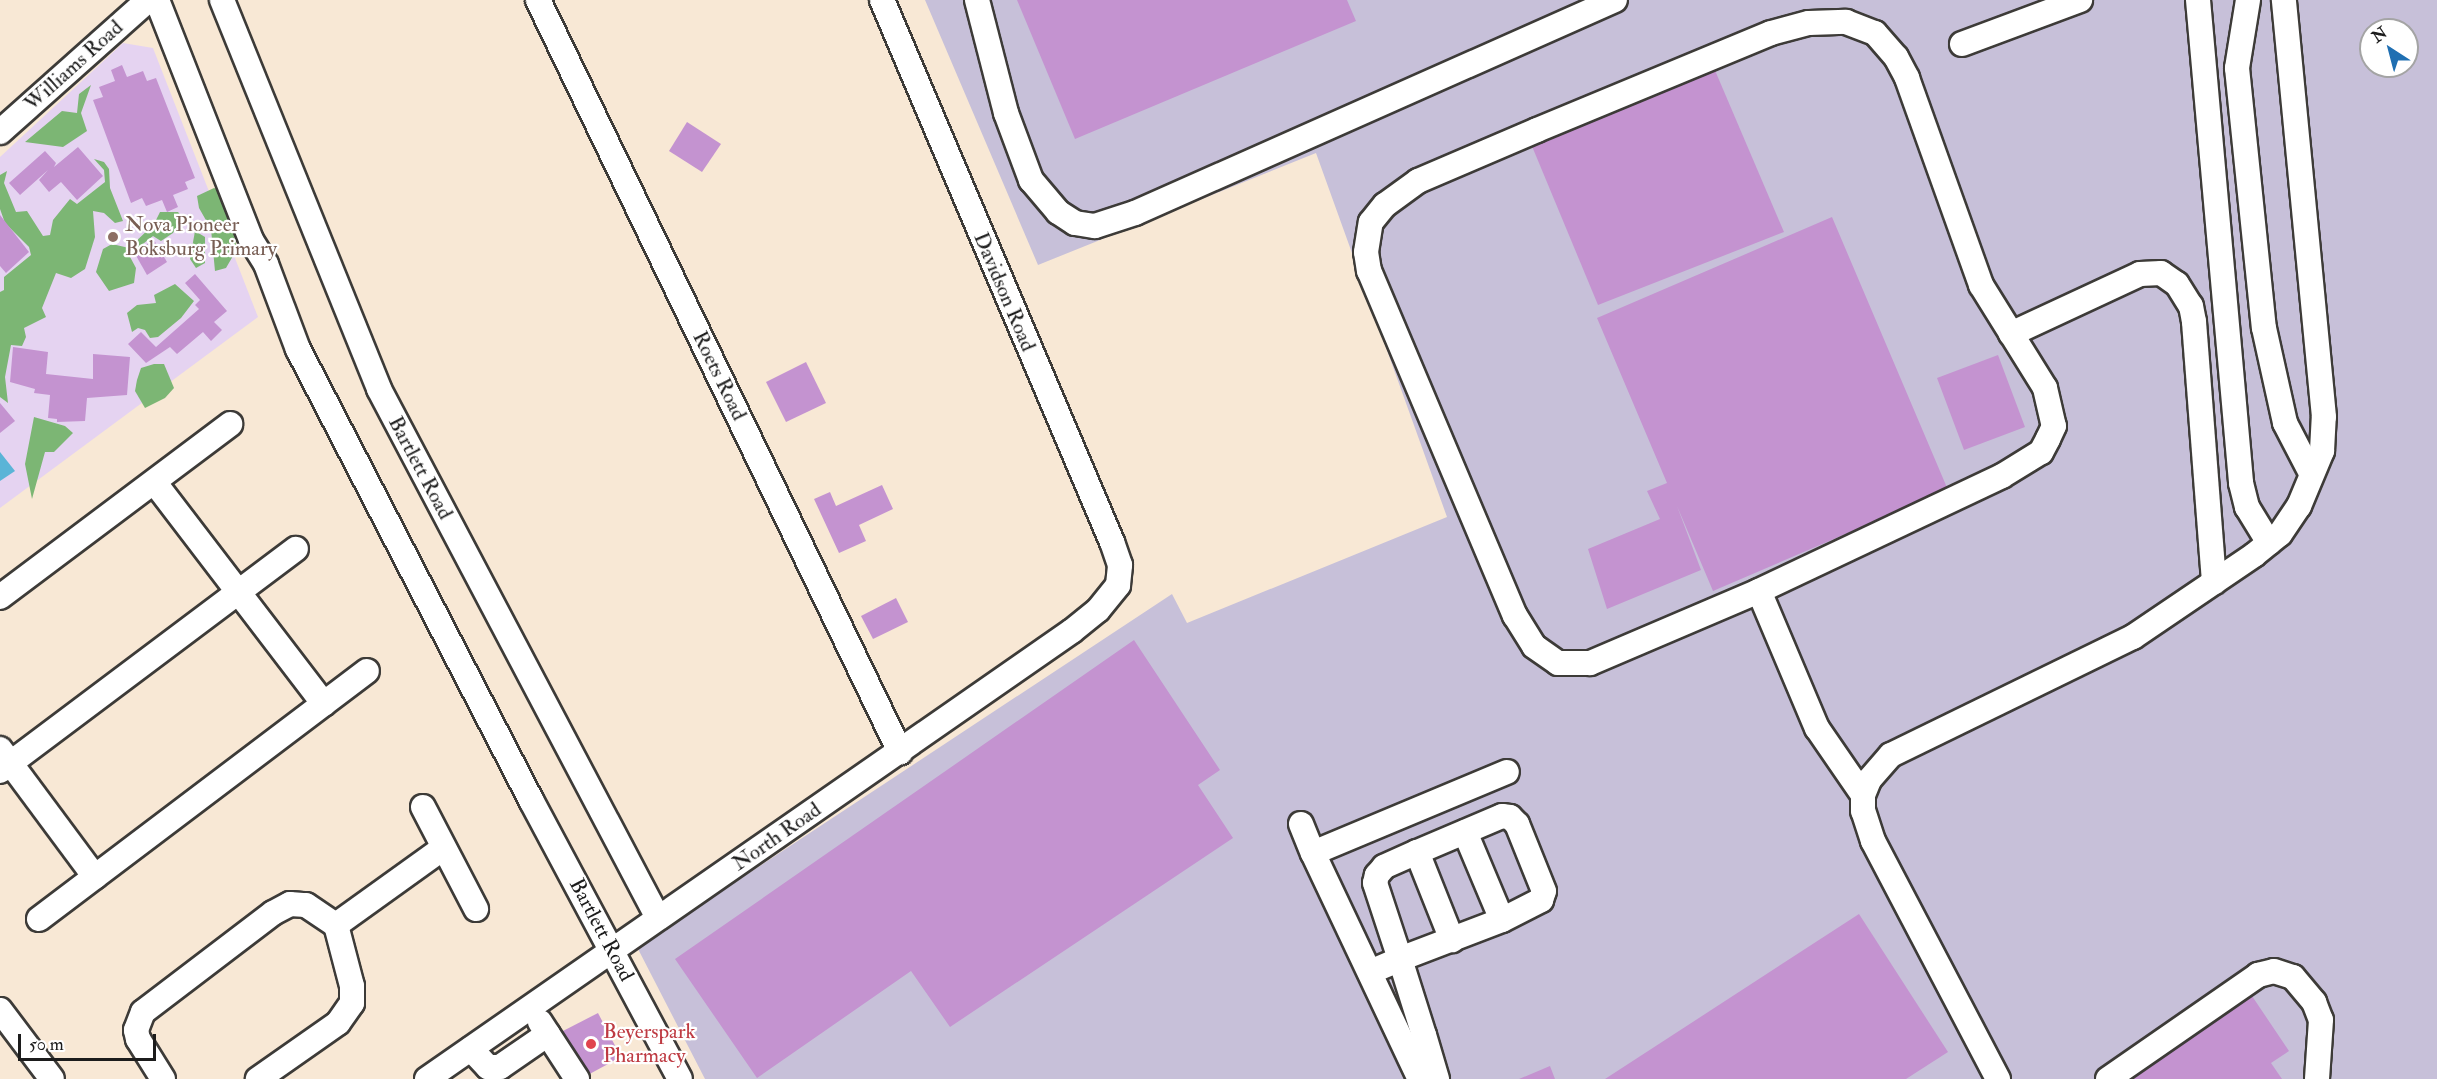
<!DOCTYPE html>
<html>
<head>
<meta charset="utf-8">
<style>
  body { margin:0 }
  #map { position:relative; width:2437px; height:1079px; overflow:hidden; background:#f8e8d5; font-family:"IM FELL Double Pica",serif }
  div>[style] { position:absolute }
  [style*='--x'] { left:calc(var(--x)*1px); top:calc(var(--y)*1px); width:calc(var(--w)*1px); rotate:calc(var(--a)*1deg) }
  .built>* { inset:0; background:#e5d3f1 }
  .industrial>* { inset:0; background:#c7c0d9 }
  .forest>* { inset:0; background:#7cb674 }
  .water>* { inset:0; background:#5ab4d7 }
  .building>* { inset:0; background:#c493d0 }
  .roads { filter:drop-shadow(2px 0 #3d3b38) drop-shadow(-2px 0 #3d3b38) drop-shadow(0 2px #3d3b38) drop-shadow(0 -2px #3d3b38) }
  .minor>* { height:24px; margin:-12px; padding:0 12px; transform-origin:12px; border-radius:12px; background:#fff }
  .dots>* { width:16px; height:16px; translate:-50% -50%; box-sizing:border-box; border:3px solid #fff; border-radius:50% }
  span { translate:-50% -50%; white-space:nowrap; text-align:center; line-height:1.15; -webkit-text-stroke:4.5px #fff; paint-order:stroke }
  .street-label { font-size:21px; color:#1c1c1c }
  .education-label { font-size:21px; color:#785e54 }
  .left { translate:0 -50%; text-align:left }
  .health-label { font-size:21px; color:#be3a42 }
  .north { position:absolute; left:2359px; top:18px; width:60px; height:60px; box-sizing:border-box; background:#fff; border:2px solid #a4a4a4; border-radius:50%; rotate:324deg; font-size:16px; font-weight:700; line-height:24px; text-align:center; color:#1c1c1c }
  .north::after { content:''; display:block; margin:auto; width:21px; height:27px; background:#1f6fb2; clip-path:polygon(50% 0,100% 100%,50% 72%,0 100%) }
  .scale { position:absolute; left:18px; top:1034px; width:138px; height:27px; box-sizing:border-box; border:3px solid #1c1c1c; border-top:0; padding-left:8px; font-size:18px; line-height:21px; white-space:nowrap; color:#1c1c1c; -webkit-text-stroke:4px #fff; paint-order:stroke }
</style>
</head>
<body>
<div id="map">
  <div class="built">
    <i style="clip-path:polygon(123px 43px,153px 48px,258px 317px,0 508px,0 157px)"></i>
  </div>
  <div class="industrial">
    <i style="clip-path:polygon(evenodd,925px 0,2437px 0,2437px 1079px,705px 1079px,637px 947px,1172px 594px,1187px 623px,1447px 517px,1316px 153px,1038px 265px,925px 0,2371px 30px,2407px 30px,2407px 66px,2371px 66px,2371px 30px)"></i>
  </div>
  <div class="forest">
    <i style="clip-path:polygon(91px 85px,81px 113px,87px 131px,63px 147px,25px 142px,62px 111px,77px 113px,79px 94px)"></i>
    <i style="clip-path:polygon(94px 159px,104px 162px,109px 169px,110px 188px,123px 221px,115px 223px,104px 213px,93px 211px,95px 237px,85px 269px,71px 278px,56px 273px,42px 308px,46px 317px,24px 328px,26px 337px,22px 346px,11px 345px,5px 377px,8px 403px,0 397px,0 292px,4px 290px,4px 277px,31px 255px,29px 247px,5px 223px,0 209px,0 175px,7px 171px,4px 183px,16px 212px,27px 211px,43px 236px,50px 235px,53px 220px,70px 199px,77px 204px,105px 182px,104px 170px)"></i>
    <i style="clip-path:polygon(214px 188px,225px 192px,237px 249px,226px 268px,215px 271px,211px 229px,199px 208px,197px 196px)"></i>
    <i style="clip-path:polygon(160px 212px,178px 212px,182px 217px,173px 233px,161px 241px,153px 236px,129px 255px,136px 268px,134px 283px,109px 291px,96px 272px,103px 249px,112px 244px,129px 248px,154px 224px)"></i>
    <i style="clip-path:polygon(195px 231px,205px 237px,205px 263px,196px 268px,190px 259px)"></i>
    <i style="clip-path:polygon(175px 284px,194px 301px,181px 318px,158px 337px,150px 338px,145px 330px,138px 328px,132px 332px,127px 313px,137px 305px,156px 303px,154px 295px)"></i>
    <i style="clip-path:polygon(154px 364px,164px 364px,174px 388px,165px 398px,145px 408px,135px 391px,137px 380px,141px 368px)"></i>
    <i style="clip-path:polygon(34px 417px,65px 426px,73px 433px,54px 452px,45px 452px,32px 499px,25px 464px)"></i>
  </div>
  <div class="water">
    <i style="clip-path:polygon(0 452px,15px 471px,0 481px)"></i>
  </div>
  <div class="building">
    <i style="clip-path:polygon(1017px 0,1347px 0,1356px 21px,1075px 139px)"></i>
    <i style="clip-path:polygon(1711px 61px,1784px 232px,1598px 305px,1529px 139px)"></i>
    <i style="clip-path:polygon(122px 65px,127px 77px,143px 71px,147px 81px,156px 78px,195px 178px,185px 182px,188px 189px,173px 195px,178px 207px,167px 212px,162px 200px,146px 206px,142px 198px,131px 203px,93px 100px,103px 97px,99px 87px,115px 81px,111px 70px)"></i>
    <i style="clip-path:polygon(687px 122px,721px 144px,702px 172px,669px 151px)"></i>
    <i style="clip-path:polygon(78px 147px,103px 176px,77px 200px,61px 182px,49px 192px,39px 180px,48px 170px,20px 195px,9px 183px,45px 151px,56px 163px,54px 167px)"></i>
    <i style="clip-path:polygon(0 215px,29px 252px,6px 273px,0 266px)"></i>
    <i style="clip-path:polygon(1832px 217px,1948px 490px,1713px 591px,1677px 506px,1701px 570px,1607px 609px,1588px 549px,1660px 519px,1647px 491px,1667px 483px,1597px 318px)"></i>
    <i style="clip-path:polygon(154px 240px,167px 262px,147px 275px,134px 252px)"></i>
    <i style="clip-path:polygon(195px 274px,227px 311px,214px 322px,222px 330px,211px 341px,203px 332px,177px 354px,170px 347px,146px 363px,128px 344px,141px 332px,156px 347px,199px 309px,195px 305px,200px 300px,185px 283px)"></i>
    <i style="clip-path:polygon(13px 347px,48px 352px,46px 374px,93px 379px,93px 354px,130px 357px,127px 395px,87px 398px,85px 421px,57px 422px,57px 419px,48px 418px,50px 395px,34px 393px,35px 389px,10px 382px)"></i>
    <i style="clip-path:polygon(1998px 355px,2025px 427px,1964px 450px,1937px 378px)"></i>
    <i style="clip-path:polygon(806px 362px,826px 403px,786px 422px,766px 382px)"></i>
    <i style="clip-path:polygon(0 403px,15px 421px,0 433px)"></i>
    <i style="clip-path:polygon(882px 485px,893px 509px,859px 525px,866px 541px,839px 553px,814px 499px,830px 492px,836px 506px)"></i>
    <i style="clip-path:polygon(896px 598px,908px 622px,873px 639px,861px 616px)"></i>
    <i style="clip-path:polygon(1134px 640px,1220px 770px,1198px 785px,1233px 838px,950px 1027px,911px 971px,757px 1078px,675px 959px)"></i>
    <i style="clip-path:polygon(1859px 914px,1948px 1052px,1906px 1079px,1605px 1079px)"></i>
    <i style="clip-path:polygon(2252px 996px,2289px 1051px,2271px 1063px,2282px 1079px,2128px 1079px)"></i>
    <i style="clip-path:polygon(598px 1013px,621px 1057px,584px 1077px,561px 1032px)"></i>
    <i style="clip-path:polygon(1550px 1066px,1555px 1079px,1519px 1079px)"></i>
  </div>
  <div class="roads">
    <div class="minor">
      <i style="--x:157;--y:0;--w:258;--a:68.6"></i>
      <i style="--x:251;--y:240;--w:28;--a:58"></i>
      <i style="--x:266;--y:264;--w:91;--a:69.4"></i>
      <i style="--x:298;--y:349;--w:508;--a:62.68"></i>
      <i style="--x:531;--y:800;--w:316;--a:61.9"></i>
      <i style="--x:222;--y:0;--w:419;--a:68"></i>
      <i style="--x:379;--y:389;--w:598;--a:62.19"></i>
      <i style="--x:538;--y:0;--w:835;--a:64.29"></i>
      <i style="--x:977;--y:0;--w:117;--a:75.6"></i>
      <i style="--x:1006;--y:113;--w:72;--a:69.5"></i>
      <i style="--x:1031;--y:180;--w:42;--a:49.8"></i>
      <i style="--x:1058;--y:212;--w:20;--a:33"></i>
      <i style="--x:1075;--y:223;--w:20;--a:9"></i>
      <i style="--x:1095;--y:226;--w:42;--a:-18"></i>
      <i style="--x:1135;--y:213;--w:525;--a:-23.93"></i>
      <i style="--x:2198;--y:0;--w:485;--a:84.9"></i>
      <i style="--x:2241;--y:483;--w:25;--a:76"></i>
      <i style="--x:2247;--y:507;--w:42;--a:58.6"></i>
      <i style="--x:2248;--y:0;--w:69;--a:99.2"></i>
      <i style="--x:2237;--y:68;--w:261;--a:84.1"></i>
      <i style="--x:2264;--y:328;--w:97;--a:77.5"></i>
      <i style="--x:2285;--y:423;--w:56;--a:62.5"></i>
      <i style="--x:1846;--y:22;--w:31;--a:21"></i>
      <i style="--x:1875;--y:33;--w:32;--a:49"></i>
      <i style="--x:1896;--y:57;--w:24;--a:62"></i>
      <i style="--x:1907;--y:78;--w:220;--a:70.3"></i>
      <i style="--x:1981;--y:285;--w:121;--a:58.1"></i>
      <i style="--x:2045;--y:388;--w:39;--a:77"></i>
      <i style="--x:2054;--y:426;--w:14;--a:115"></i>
      <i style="--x:2048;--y:439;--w:15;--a:118"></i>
      <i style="--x:2041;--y:452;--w:46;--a:148.4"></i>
      <i style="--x:2002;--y:476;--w:269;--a:154.7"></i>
      <i style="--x:1759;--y:591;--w:184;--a:156.9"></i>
      <i style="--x:1590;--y:663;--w:32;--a:180"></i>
      <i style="--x:1558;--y:663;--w:29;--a:-145"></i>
      <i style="--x:1534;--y:646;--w:36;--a:-122"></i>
      <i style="--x:1515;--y:616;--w:375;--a:-112.9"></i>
      <i style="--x:1369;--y:271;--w:19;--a:-99"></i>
      <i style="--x:1366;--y:252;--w:30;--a:-81"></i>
      <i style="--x:1371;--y:222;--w:22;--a:-51"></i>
      <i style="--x:1385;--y:205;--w:41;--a:-36"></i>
      <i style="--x:1418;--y:181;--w:129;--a:-23.2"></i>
      <i style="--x:1537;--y:130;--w:253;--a:-22.5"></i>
      <i style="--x:1771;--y:33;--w:39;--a:-15"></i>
      <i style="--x:1809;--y:23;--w:37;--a:-2"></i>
      <i style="--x:1962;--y:44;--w:126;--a:-20.4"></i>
      <i style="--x:0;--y:132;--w:198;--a:-41.7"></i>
      <i style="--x:2011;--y:334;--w:142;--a:-24.9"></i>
      <i style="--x:2140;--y:274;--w:21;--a:-3"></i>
      <i style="--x:2161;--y:273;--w:19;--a:35"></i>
      <i style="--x:2177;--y:284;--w:26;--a:58"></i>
      <i style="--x:2191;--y:306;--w:16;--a:79"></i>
      <i style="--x:2194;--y:322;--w:261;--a:85.6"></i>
      <i style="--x:155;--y:483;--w:278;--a:52.6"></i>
      <i style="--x:1759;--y:591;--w:149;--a:67.1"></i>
      <i style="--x:1817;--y:728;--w:81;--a:55.5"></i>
      <i style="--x:0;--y:597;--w:288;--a:-36.9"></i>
      <i style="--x:0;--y:749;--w:159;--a:53.4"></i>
      <i style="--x:0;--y:771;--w:370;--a:-36.9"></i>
      <i style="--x:423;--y:807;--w:115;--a:62.5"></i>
      <i style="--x:1301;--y:824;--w:31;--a:68"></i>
      <i style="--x:1313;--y:853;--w:210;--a:-22.7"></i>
      <i style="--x:1465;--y:832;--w:95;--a:67.2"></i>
      <i style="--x:1417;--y:852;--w:95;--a:68.3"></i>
      <i style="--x:1313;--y:853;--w:250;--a:64.7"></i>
      <i style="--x:39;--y:919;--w:411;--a:-37.1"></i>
      <i style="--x:336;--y:925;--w:132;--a:-35.7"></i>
      <i style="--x:1370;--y:972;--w:33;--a:-23"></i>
      <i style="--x:1400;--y:959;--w:109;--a:-20.9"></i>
      <i style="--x:1502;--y:920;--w:44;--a:-27.1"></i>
      <i style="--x:1541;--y:900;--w:9;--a:-72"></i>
      <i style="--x:1544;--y:891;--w:72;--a:-111.9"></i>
      <i style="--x:1517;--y:824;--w:10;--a:-135"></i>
      <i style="--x:1510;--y:817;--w:8;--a:-173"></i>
      <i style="--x:1502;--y:816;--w:92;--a:157"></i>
      <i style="--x:1417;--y:852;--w:36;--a:156"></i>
      <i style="--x:1384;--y:867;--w:11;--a:131"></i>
      <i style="--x:1377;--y:875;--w:8;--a:104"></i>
      <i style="--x:1375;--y:883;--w:80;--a:71.8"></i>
      <i style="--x:1400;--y:959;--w:80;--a:72.5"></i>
      <i style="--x:1424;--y:1035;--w:46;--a:73.5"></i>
      <i style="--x:0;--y:1010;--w:86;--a:53"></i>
      <i style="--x:540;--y:1022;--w:68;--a:57"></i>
      <i style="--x:471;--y:1049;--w:25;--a:47"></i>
      <i style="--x:488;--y:1067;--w:12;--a:0"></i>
      <i style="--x:500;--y:1067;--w:58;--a:-34.5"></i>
      <i style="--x:163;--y:1079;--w:47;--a:-122"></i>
      <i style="--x:138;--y:1039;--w:9;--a:-103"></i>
      <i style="--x:136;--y:1030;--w:19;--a:-69"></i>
      <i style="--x:143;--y:1012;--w:163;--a:-37.3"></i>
      <i style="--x:273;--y:913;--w:19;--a:-28"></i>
      <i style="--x:290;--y:904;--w:16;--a:4"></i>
      <i style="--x:306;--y:905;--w:36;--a:34"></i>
      <i style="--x:336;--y:925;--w:63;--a:75.3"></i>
      <i style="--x:352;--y:986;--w:17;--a:90"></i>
      <i style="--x:352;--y:1003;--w:24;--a:125"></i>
      <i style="--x:338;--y:1023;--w:98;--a:145"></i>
      <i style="--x:427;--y:1079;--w:785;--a:-34.78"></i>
      <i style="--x:1072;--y:631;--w:33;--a:-39"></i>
      <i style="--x:1098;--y:610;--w:32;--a:-51"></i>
      <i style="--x:1118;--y:585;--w:20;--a:-84"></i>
      <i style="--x:1120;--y:565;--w:24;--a:-109"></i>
      <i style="--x:1112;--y:542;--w:589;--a:-112.99"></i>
      <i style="--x:1998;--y:1079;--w:269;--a:-117.7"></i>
      <i style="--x:1873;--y:841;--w:32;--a:-108"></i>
      <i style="--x:1863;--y:811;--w:16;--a:-90"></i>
      <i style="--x:1863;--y:795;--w:16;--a:-68"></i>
      <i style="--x:1869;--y:780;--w:33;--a:-49"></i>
      <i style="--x:1891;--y:755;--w:269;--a:-26"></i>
      <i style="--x:2133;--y:637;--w:146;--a:-34.1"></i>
      <i style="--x:2254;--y:555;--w:33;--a:-39"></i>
      <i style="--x:2280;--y:534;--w:34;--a:-56"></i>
      <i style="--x:2299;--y:506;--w:60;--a:-67.3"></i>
      <i style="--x:2322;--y:451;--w:34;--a:-87"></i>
      <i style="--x:2324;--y:417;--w:419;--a:-95.5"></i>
      <i style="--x:2108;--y:1079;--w:183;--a:-34.7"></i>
      <i style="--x:2258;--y:975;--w:16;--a:-14"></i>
      <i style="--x:2274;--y:971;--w:20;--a:18"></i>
      <i style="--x:2293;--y:977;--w:33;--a:50"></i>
      <i style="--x:2314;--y:1002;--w:19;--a:69"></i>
      <i style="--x:2321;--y:1020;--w:59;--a:93.9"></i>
    </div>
  </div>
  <div class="dots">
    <i style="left:113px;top:237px;background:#8d6e63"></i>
    <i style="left:591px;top:1044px;background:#e0444e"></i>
  </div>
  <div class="street-label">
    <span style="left:74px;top:66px;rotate:-42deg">Williams Road</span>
    <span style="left:1004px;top:292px;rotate:67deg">Davidson Road</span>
    <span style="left:719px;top:376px;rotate:64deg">Roets Road</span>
    <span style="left:420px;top:468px;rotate:62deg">Bartlett Road</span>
    <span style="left:777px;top:837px;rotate:-35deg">North Road</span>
    <span style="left:601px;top:930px;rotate:62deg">Bartlett Road</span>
  </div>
  <div class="education-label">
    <span class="left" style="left:125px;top:237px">Nova Pioneer<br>Boksburg Primary</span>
  </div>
  <div class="health-label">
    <span class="left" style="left:603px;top:1044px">Beyerspark<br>Pharmacy</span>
  </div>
  <div class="north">N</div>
  <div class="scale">50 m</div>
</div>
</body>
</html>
